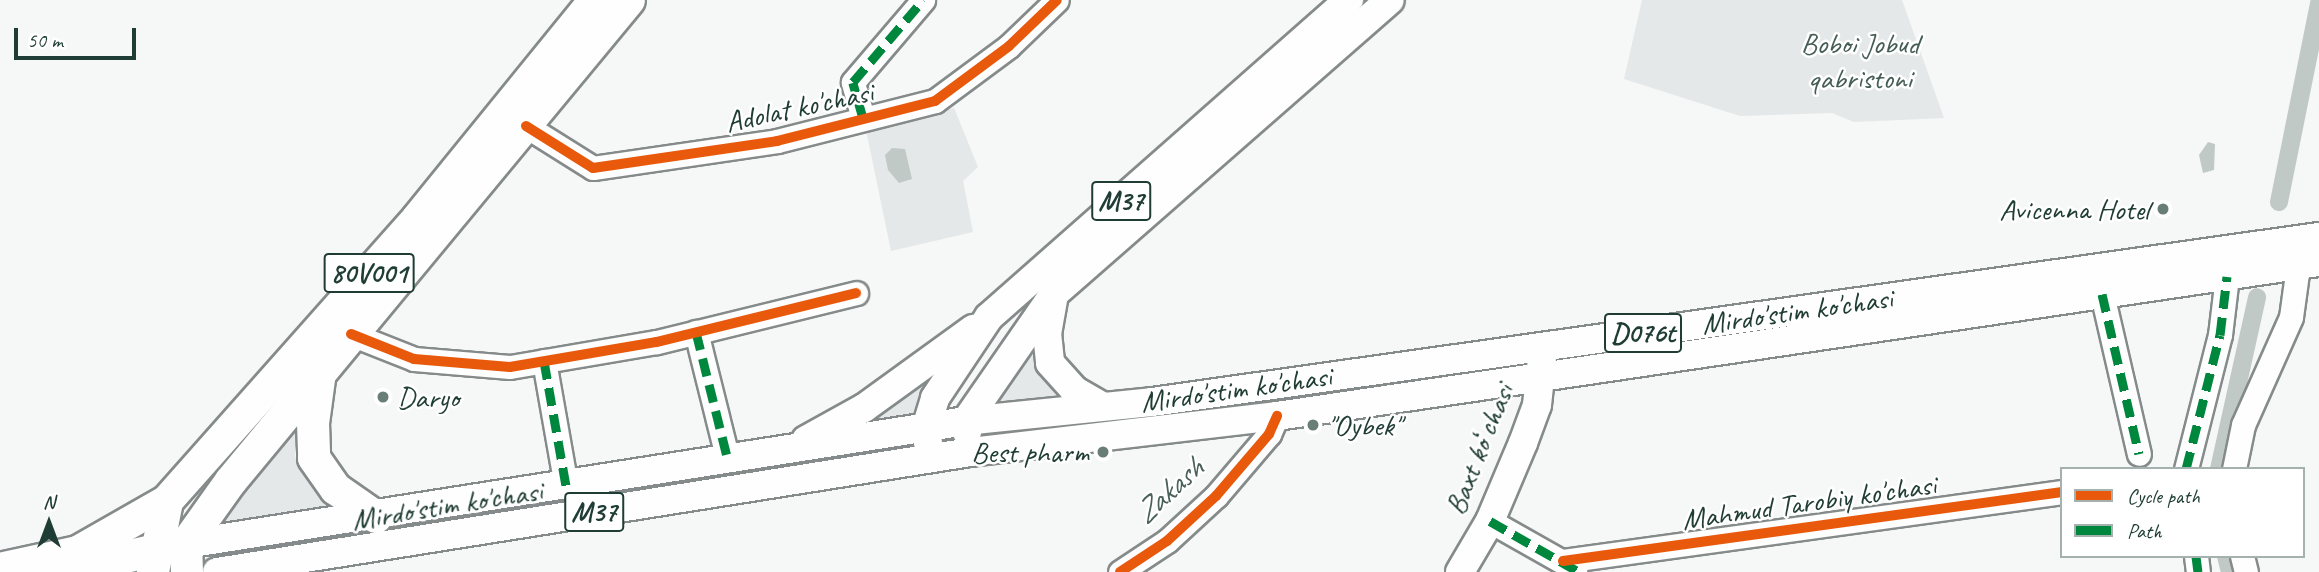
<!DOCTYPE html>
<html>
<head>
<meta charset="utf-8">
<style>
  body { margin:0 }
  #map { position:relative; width:2319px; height:572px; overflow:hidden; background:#f6f7f7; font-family:Caveat,sans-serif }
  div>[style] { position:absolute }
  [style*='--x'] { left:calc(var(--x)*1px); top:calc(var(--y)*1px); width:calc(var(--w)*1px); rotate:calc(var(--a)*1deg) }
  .built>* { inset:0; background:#e5e8e8 }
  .green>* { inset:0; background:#e4e8e8 }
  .water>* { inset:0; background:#c1c9c6 }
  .canal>* { height:18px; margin:-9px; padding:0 9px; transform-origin:9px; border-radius:9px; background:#c1c9c6 }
  .roads { filter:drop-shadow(2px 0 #858b8a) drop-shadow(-2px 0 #858b8a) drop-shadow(0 2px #858b8a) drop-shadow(0 -2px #858b8a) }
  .minor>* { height:23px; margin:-11.5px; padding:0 11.5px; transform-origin:11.5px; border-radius:11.5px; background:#fefefe }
  .major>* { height:28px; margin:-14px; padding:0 14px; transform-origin:14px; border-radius:14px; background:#fefefe }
  .highway>* { height:32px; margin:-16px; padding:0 16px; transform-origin:16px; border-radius:16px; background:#fefefe }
  .quiet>* { height:9px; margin-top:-4.5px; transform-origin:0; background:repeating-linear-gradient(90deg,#00873e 0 18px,transparent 0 27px) }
  .cycleway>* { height:10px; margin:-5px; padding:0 5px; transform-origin:5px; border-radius:5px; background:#e8590c }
  .dots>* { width:19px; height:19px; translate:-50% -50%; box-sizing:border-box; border:4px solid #fff; border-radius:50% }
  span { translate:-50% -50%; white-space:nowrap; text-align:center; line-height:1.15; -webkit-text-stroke:5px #fff; paint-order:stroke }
  .shield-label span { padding:2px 5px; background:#fff; border:2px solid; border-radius:5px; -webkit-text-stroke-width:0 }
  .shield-label { font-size:28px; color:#1f3d34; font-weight:700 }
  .park-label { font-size:30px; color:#445d55 }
  .street-label { font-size:30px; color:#1f3d34 }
  .poi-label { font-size:30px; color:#1f3d34 }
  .right { translate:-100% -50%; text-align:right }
  .left { translate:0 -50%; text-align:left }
  .water-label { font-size:32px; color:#49615a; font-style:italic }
  .legend { position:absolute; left:2060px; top:467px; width:245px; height:91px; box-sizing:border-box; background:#fff; border:2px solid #a5b1ae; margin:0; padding:9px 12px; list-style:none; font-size:21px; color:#1f3d34 }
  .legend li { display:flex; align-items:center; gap:14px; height:35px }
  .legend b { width:35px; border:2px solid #a5b1ae }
  .north { position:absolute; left:14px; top:488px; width:70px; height:70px; -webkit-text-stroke:5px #fff; paint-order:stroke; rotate:0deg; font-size:19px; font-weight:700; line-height:28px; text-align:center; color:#1f3d34 }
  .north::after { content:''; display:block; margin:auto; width:24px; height:32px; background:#1f3d34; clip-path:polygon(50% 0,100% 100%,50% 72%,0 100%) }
  .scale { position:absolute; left:14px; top:28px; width:122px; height:32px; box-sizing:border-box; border:4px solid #1f3d34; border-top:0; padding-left:9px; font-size:21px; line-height:24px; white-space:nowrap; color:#1f3d34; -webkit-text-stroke:5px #fff; paint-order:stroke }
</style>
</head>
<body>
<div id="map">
  <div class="built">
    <i style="clip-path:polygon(954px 108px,978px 167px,963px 181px,973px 232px,891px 251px,866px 130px)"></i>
  </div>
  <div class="green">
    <i style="clip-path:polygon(1642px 0,1902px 0,1944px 118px,1854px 122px,1832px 113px,1740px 116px,1624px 79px)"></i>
    <i style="clip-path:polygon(1034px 341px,1036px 363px,1059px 401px,994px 409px,987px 398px)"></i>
    <i style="clip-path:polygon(963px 346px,908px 421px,853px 426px)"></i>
    <i style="clip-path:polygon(298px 424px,295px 456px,300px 470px,317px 495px,339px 509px,219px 524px)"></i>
  </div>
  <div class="water">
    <i style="clip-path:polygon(2208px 142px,2215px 144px,2214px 170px,2203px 173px,2199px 155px)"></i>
    <i style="clip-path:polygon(892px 148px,905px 149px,912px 179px,899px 183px,888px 170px,885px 155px)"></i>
  </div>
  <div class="canal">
    <i style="--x:2279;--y:202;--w:203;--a:-78.6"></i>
    <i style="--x:2219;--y:469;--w:176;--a:-77.5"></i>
    <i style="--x:2226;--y:556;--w:16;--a:76"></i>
  </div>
  <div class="roads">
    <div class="minor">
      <i style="--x:863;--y:118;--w:37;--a:-106"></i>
      <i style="--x:853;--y:82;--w:108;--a:-49.5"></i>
      <i style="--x:526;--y:126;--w:79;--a:32.1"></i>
      <i style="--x:593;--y:168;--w:186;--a:-8.3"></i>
      <i style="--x:777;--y:141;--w:163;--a:-14.2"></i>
      <i style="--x:935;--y:101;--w:92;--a:-36.6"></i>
      <i style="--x:1009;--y:46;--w:66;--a:-43.8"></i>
      <i style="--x:2102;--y:294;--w:164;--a:77"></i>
      <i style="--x:696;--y:332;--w:132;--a:76"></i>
      <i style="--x:351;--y:334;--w:68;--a:21.6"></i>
      <i style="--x:414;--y:359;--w:96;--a:4.8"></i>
      <i style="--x:510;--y:367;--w:149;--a:-9.7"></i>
      <i style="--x:657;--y:342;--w:205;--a:-13.8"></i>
      <i style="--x:544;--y:361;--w:127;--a:80"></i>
      <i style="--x:2186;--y:469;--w:138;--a:-75.8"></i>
      <i style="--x:2220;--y:335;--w:59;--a:-83.2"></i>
      <i style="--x:2234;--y:469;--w:45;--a:-78.4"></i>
      <i style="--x:2243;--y:425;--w:118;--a:-66"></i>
      <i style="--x:2291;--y:317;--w:51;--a:-82.2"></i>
      <i style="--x:1490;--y:521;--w:98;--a:29.5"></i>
      <i style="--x:2196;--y:556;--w:16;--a:83"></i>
      <i style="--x:2242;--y:556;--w:16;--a:76"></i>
      <i style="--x:1563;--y:561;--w:504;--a:-7.87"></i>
      <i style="--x:1120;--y:572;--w:56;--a:-33.4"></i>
      <i style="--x:1167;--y:541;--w:67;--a:-42.6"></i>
      <i style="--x:1216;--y:496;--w:82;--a:-49.5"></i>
      <i style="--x:1269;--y:434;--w:20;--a:-66"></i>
    </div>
    <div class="major">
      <i style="--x:1053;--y:300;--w:34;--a:100"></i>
      <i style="--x:1047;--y:333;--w:30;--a:84"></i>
      <i style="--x:1050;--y:363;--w:36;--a:48"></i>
      <i style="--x:1074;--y:390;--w:30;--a:30"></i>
      <i style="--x:967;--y:432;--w:11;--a:-95"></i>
      <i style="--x:966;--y:421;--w:155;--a:-55.3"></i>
      <i style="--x:1054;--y:294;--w:446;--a:-41.2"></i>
      <i style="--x:806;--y:440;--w:66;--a:-28.9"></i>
      <i style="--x:864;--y:408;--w:135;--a:-35.9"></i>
      <i style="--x:928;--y:443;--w:15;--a:-98"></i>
      <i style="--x:926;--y:428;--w:31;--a:-73"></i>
      <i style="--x:935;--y:398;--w:97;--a:-56.3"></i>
      <i style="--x:989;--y:317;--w:480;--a:-41.4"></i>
      <i style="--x:186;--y:544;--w:790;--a:-8.96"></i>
      <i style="--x:966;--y:421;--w:187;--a:-5.8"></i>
      <i style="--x:1152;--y:402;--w:1179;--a:-8.05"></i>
      <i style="--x:217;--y:572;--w:763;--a:-9.05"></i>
      <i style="--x:970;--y:452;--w:309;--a:-6.7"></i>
      <i style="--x:1277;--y:416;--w:1053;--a:-8.41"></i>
      <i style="--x:1460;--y:572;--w:59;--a:-59.5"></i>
      <i style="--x:1490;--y:521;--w:85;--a:-67.1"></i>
      <i style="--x:1523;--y:443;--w:40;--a:-69.8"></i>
      <i style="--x:1537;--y:405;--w:46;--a:-83.8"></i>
    </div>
    <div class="highway">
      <i style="--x:320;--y:372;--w:51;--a:97.8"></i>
      <i style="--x:313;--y:423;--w:35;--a:88"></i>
      <i style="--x:314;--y:458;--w:38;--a:55"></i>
      <i style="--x:336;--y:489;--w:49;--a:35"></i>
      <i style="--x:0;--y:569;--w:80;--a:-12.3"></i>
      <i style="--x:78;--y:552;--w:103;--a:-29.8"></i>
      <i style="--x:68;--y:570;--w:109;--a:-12.8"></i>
      <i style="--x:153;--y:572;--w:72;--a:-78.8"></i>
      <i style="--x:167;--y:501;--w:378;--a:-48.4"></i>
      <i style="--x:418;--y:218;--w:281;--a:-50.9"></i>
      <i style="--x:187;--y:572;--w:28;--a:-92"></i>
      <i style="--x:186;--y:544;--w:77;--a:-54.5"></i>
      <i style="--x:231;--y:481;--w:624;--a:-50.39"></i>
    </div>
  </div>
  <div class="quiet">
    <i style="--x:863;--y:118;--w:37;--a:-106"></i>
    <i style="--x:853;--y:82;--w:108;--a:-49.5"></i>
    <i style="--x:2102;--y:294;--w:164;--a:77"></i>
    <i style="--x:696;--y:332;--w:132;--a:76"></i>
    <i style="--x:544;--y:361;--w:127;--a:80"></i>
    <i style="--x:2186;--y:469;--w:138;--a:-75.8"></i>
    <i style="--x:2220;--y:335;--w:59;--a:-83.2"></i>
    <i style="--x:1490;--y:521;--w:103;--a:29.8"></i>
    <i style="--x:2196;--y:556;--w:16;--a:83"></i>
  </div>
  <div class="cycleway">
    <i style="--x:526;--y:126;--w:79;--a:32.1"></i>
    <i style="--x:593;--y:168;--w:186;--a:-8.3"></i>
    <i style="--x:777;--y:141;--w:163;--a:-14.2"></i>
    <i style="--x:935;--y:101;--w:92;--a:-36.6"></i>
    <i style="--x:1009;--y:46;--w:66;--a:-43.8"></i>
    <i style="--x:351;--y:334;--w:68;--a:21.6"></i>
    <i style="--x:414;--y:359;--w:96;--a:4.8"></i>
    <i style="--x:510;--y:367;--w:149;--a:-9.7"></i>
    <i style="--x:657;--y:342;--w:205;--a:-13.8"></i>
    <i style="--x:1563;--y:561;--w:504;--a:-7.87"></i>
    <i style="--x:1120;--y:572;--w:56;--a:-33.4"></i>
    <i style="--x:1167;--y:541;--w:67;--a:-42.6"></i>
    <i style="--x:1216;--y:496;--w:82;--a:-49.5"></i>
    <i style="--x:1269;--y:434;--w:20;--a:-66"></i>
  </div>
  <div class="dots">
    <i style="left:2163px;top:209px;background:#6a7e78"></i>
    <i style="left:383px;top:397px;background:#6a7e78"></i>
    <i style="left:1313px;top:425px;background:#6a7e78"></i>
    <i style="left:1103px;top:452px;background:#6a7e78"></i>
  </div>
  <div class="shield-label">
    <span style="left:1121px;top:201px">M37</span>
    <span style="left:369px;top:273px">80V001</span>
    <span style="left:1643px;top:333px">D076t</span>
    <span style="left:594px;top:512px">M37</span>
  </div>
  <div class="park-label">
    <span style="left:1860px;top:60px">Boboi Jobud<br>qabristoni</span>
  </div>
  <div class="street-label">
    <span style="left:799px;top:107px;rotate:-12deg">Adolat ko'chasi</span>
    <span style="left:1797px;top:311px;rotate:-8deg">Mirdo'stim ko'chasi</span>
    <span style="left:1236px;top:389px;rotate:-8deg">Mirdo'stim ko'chasi</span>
    <span style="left:1479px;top:449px;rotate:-68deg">Baxt koʻchasi</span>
    <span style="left:1809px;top:502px;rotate:-8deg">Mahmud Tarobiy ko'chasi</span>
    <span style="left:447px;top:505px;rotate:-9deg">Mirdo'stim ko'chasi</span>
  </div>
  <div class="poi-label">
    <span class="right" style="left:2149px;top:209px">Avicenna Hotel</span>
    <span class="left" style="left:397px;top:397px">Daryo</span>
    <span class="left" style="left:1327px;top:425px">"Oybek"</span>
    <span class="right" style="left:1089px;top:452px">Best pharm</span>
  </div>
  <div class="water-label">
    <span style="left:1169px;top:491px;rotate:-42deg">Zakash</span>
  </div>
  <ul class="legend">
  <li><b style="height:9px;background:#e8590c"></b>Cycle path</li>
  <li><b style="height:9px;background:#00873e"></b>Path</li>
  </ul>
  <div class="north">N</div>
  <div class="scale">50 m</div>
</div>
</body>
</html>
